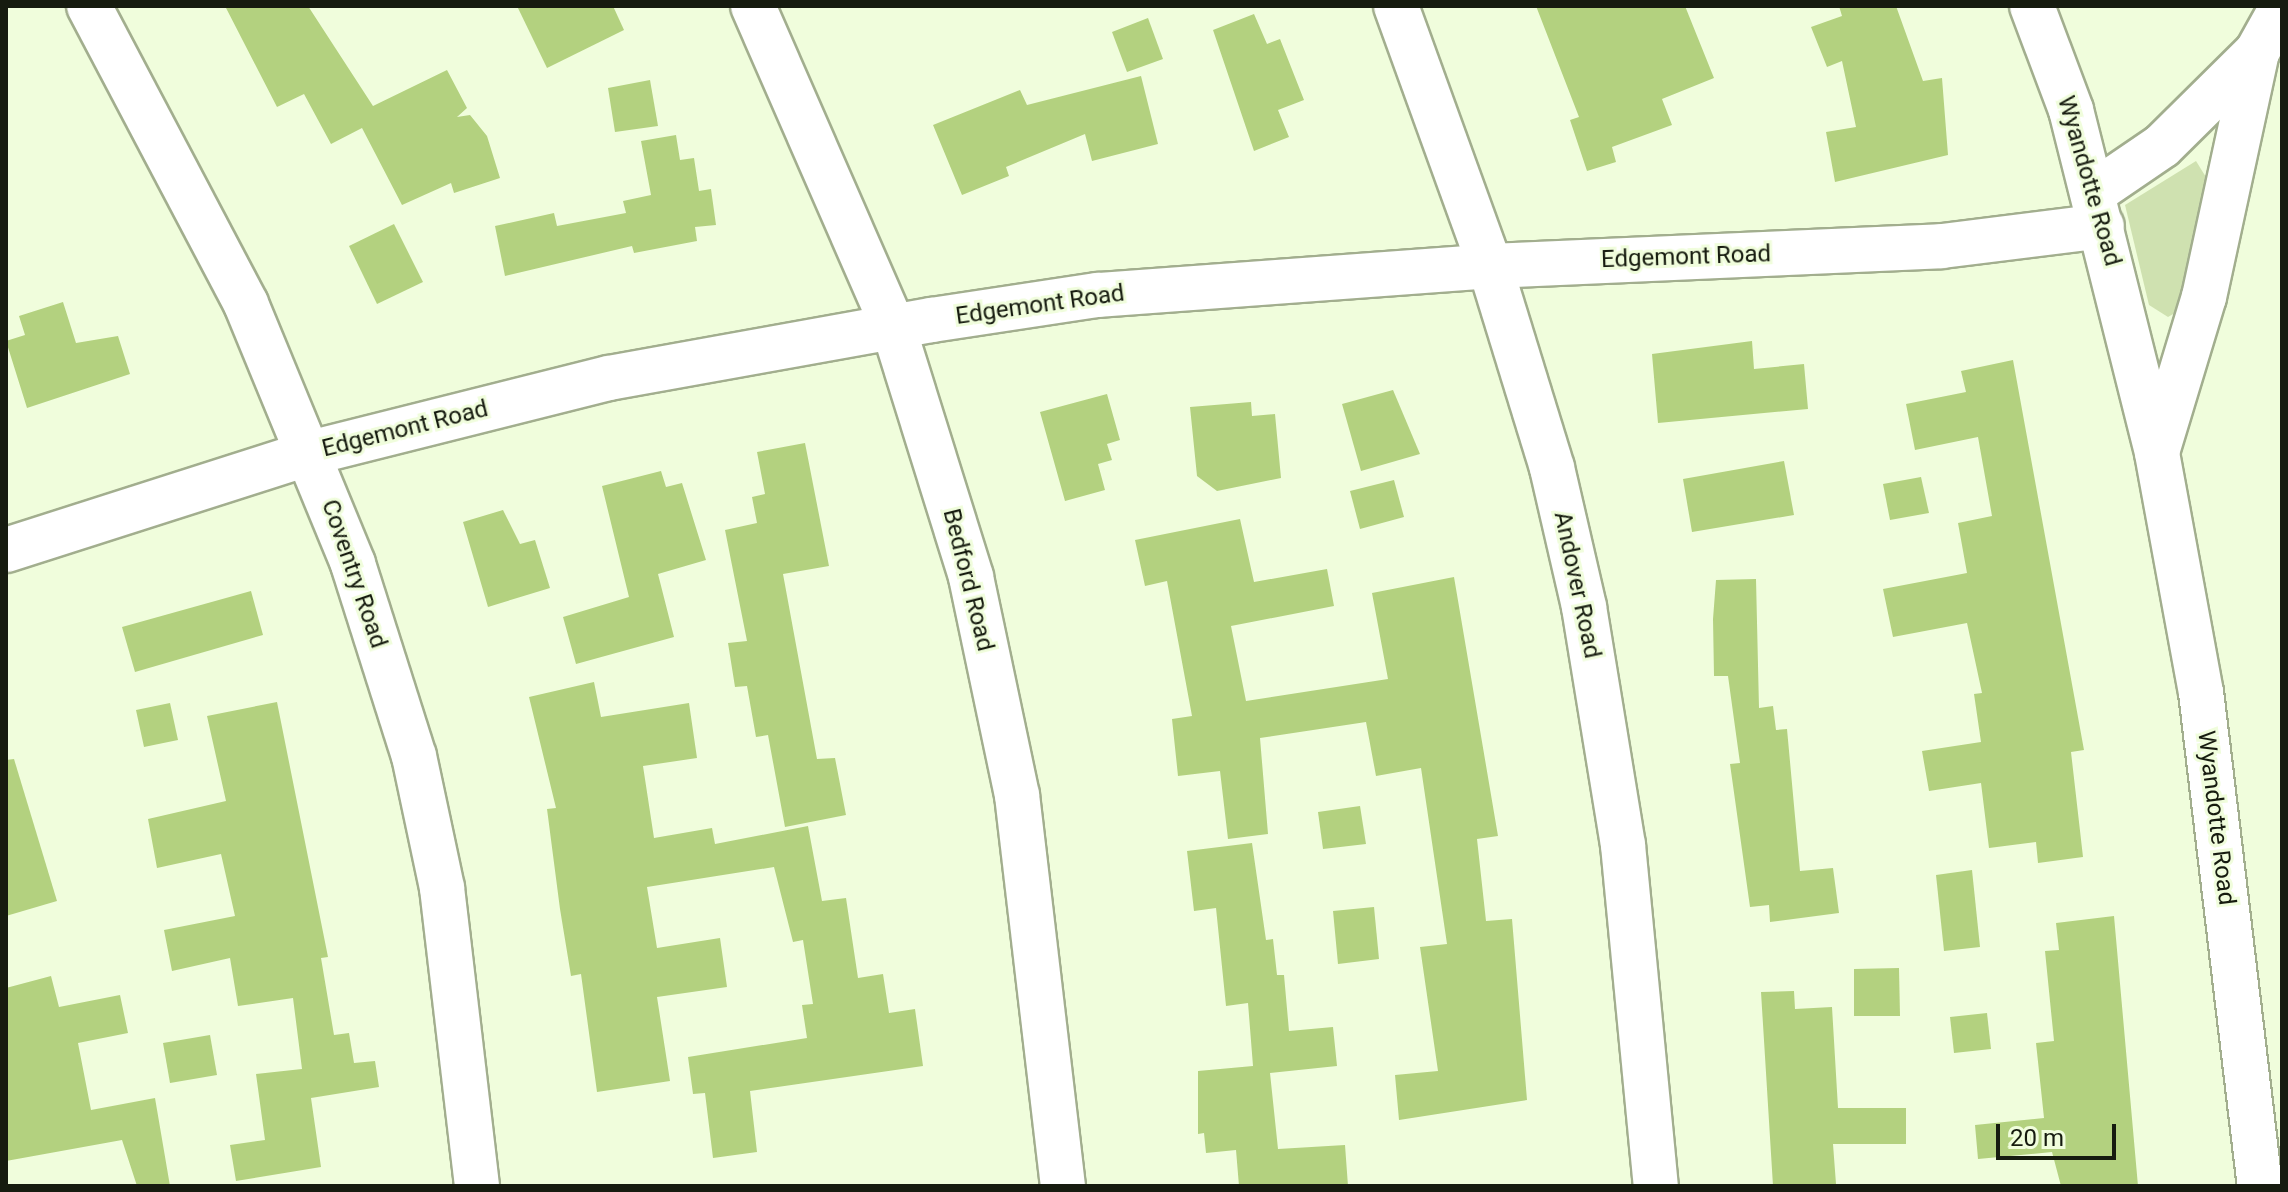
<!DOCTYPE html>
<html>
<head>
<meta charset="utf-8">
<style>
  body { margin:0 }
  #map { position:relative; width:2288px; height:1192px; overflow:hidden; background:#f0fddc; font-family:Roboto,sans-serif }
  div>[style] { position:absolute }
  [style*='--x'] { left:calc(var(--x)*1px); top:calc(var(--y)*1px); width:calc(var(--w)*1px); rotate:calc(var(--a)*1deg) }
  .green>* { inset:0; background:#cfe1b0 }
  .building>* { inset:0; background:#b3d17f }
  .roads { filter:drop-shadow(2px 0 #a2ae8e) drop-shadow(-2px 0 #a2ae8e) drop-shadow(0 2px #a2ae8e) drop-shadow(0 -2px #a2ae8e) }
  .minor>* { height:44px; margin:-22px; padding:0 22px; transform-origin:22px; border-radius:22px; background:#fff }
  span { translate:-50% -50%; white-space:nowrap; text-align:center; line-height:1.15; -webkit-text-stroke:6px #f0fddc; paint-order:stroke }
  .street-label { font-size:24px; color:#161b0f }
  .frame { position:absolute; inset:0; border:8px solid #161b0f; pointer-events:none }
  .scale { position:absolute; left:1996px; top:1124px; width:120px; height:36px; box-sizing:border-box; border:4px solid #161b0f; border-top:0; padding-left:10px; font-size:24px; line-height:28px; white-space:nowrap; color:#161b0f; -webkit-text-stroke:6px #f0fddc; paint-order:stroke }
</style>
</head>
<body>
<div id="map">
  <div class="green">
    <i style="clip-path:polygon(2196px 161px,2209px 182px,2182px 309px,2168px 317px,2149px 305px,2125px 205px)"></i>
  </div>
  <div class="building">
    <i style="clip-path:polygon(225px 6px,308px 6px,373px 106px,447px 70px,467px 108px,457px 117px,470px 115px,487px 136px,500px 178px,454px 193px,451px 183px,402px 205px,362px 128px,331px 144px,304px 94px,277px 107px)"></i>
    <i style="clip-path:polygon(517px 6px,613px 6px,624px 30px,547px 68px)"></i>
    <i style="clip-path:polygon(1536px 6px,1685px 6px,1714px 78px,1662px 99px,1672px 125px,1612px 147px,1616px 162px,1587px 171px,1570px 120px,1579px 117px)"></i>
    <i style="clip-path:polygon(1839px 6px,1896px 6px,1923px 81px,1942px 78px,1948px 155px,1835px 182px,1826px 132px,1856px 127px,1842px 61px,1827px 67px,1811px 27px,1842px 16px)"></i>
    <i style="clip-path:polygon(1254px 14px,1267px 44px,1280px 39px,1304px 100px,1278px 110px,1289px 137px,1254px 151px,1213px 30px)"></i>
    <i style="clip-path:polygon(1148px 18px,1163px 59px,1127px 72px,1112px 32px)"></i>
    <i style="clip-path:polygon(1141px 76px,1158px 144px,1092px 161px,1085px 134px,1006px 167px,1009px 176px,962px 195px,933px 125px,1020px 90px,1027px 105px)"></i>
    <i style="clip-path:polygon(650px 80px,658px 126px,615px 132px,608px 88px)"></i>
    <i style="clip-path:polygon(676px 135px,680px 160px,694px 158px,699px 191px,711px 189px,716px 225px,695px 227px,697px 241px,634px 253px,632px 246px,505px 276px,495px 226px,554px 213px,557px 226px,626px 213px,623px 201px,651px 195px,641px 141px)"></i>
    <i style="clip-path:polygon(394px 224px,423px 282px,377px 304px,349px 246px)"></i>
    <i style="clip-path:polygon(63px 302px,76px 343px,118px 336px,130px 374px,27px 408px,6px 341px,25px 335px,19px 316px)"></i>
    <i style="clip-path:polygon(1752px 341px,1754px 369px,1804px 364px,1808px 409px,1658px 423px,1652px 354px)"></i>
    <i style="clip-path:polygon(2013px 360px,2084px 750px,2071px 752px,2083px 857px,2038px 863px,2036px 842px,1989px 848px,1981px 783px,1929px 791px,1922px 751px,1981px 742px,1974px 694px,1982px 693px,1967px 623px,1893px 637px,1883px 589px,1967px 573px,1958px 523px,1992px 516px,1978px 437px,1915px 450px,1906px 404px,1966px 392px,1961px 371px)"></i>
    <i style="clip-path:polygon(1393px 390px,1420px 454px,1361px 471px,1342px 404px)"></i>
    <i style="clip-path:polygon(1107px 394px,1120px 440px,1107px 444px,1112px 460px,1098px 464px,1105px 490px,1065px 501px,1040px 412px)"></i>
    <i style="clip-path:polygon(1251px 402px,1252px 416px,1275px 414px,1281px 478px,1217px 491px,1197px 476px,1190px 407px)"></i>
    <i style="clip-path:polygon(805px 443px,829px 566px,783px 574px,817px 759px,835px 758px,846px 815px,785px 827px,768px 735px,756px 737px,747px 686px,735px 687px,728px 643px,747px 641px,725px 530px,757px 523px,752px 497px,765px 494px,757px 452px)"></i>
    <i style="clip-path:polygon(1784px 461px,1794px 515px,1692px 532px,1683px 479px)"></i>
    <i style="clip-path:polygon(661px 471px,666px 487px,682px 483px,706px 560px,658px 574px,674px 637px,576px 664px,563px 617px,629px 597px,602px 486px)"></i>
    <i style="clip-path:polygon(1921px 477px,1929px 513px,1890px 520px,1883px 484px)"></i>
    <i style="clip-path:polygon(1394px 480px,1404px 517px,1360px 529px,1350px 491px)"></i>
    <i style="clip-path:polygon(503px 510px,520px 544px,535px 540px,550px 588px,488px 607px,463px 522px)"></i>
    <i style="clip-path:polygon(1240px 519px,1254px 582px,1327px 569px,1334px 606px,1231px 626px,1246px 701px,1388px 679px,1372px 593px,1454px 577px,1498px 836px,1477px 839px,1486px 921px,1512px 919px,1527px 1100px,1399px 1120px,1395px 1075px,1438px 1071px,1420px 947px,1447px 944px,1421px 768px,1376px 776px,1366px 722px,1260px 738px,1268px 834px,1228px 839px,1220px 771px,1178px 776px,1172px 719px,1192px 716px,1167px 581px,1145px 586px,1135px 540px)"></i>
    <i style="clip-path:polygon(1756px 579px,1759px 708px,1773px 706px,1776px 730px,1787px 729px,1800px 871px,1833px 868px,1839px 913px,1770px 922px,1769px 905px,1750px 907px,1730px 764px,1740px 763px,1728px 676px,1714px 676px,1713px 619px,1716px 580px)"></i>
    <i style="clip-path:polygon(251px 591px,263px 635px,135px 672px,122px 627px)"></i>
    <i style="clip-path:polygon(594px 682px,601px 717px,689px 703px,697px 758px,643px 766px,654px 838px,712px 828px,715px 844px,808px 826px,822px 901px,846px 898px,858px 978px,883px 974px,889px 1013px,915px 1009px,923px 1066px,750px 1091px,757px 1152px,713px 1158px,705px 1093px,693px 1094px,688px 1057px,807px 1038px,802px 1005px,813px 1004px,803px 940px,793px 942px,774px 867px,647px 887px,657px 948px,720px 938px,727px 987px,657px 997px,670px 1081px,597px 1092px,581px 974px,571px 976px,560px 909px,547px 809px,556px 808px,529px 697px)"></i>
    <i style="clip-path:polygon(277px 702px,328px 957px,321px 958px,334px 1035px,349px 1033px,354px 1063px,375px 1061px,379px 1087px,311px 1098px,321px 1167px,236px 1181px,230px 1145px,265px 1140px,256px 1074px,302px 1069px,293px 998px,238px 1006px,230px 958px,172px 971px,164px 930px,235px 916px,221px 854px,157px 868px,148px 819px,226px 801px,207px 716px)"></i>
    <i style="clip-path:polygon(170px 703px,178px 740px,144px 747px,136px 710px)"></i>
    <i style="clip-path:polygon(14px 759px,57px 901px,6px 916px,6px 760px)"></i>
    <i style="clip-path:polygon(1360px 806px,1366px 844px,1323px 849px,1318px 812px)"></i>
    <i style="clip-path:polygon(1252px 843px,1266px 940px,1273px 939px,1277px 975px,1284px 975px,1289px 1031px,1333px 1027px,1337px 1066px,1270px 1073px,1278px 1149px,1345px 1145px,1348px 1186px,1239px 1186px,1236px 1150px,1206px 1153px,1204px 1133px,1198px 1134px,1198px 1071px,1253px 1066px,1248px 1003px,1226px 1006px,1216px 908px,1194px 911px,1187px 851px)"></i>
    <i style="clip-path:polygon(1972px 870px,1980px 947px,1944px 951px,1936px 875px)"></i>
    <i style="clip-path:polygon(1374px 907px,1379px 959px,1338px 964px,1333px 911px)"></i>
    <i style="clip-path:polygon(2114px 916px,2138px 1186px,2061px 1186px,2052px 1152px,1978px 1159px,1975px 1125px,2044px 1118px,2036px 1043px,2054px 1041px,2045px 951px,2059px 950px,2056px 923px)"></i>
    <i style="clip-path:polygon(1899px 968px,1900px 1016px,1854px 1016px,1854px 969px)"></i>
    <i style="clip-path:polygon(51px 976px,59px 1007px,120px 995px,128px 1033px,78px 1043px,91px 1110px,155px 1098px,170px 1186px,137px 1186px,122px 1140px,6px 1161px,6px 988px)"></i>
    <i style="clip-path:polygon(1794px 991px,1795px 1009px,1832px 1007px,1838px 1108px,1906px 1108px,1906px 1144px,1833px 1144px,1836px 1184px,1773px 1186px,1761px 992px)"></i>
    <i style="clip-path:polygon(1987px 1013px,1991px 1049px,1954px 1053px,1950px 1017px)"></i>
    <i style="clip-path:polygon(210px 1035px,217px 1075px,170px 1083px,163px 1043px)"></i>
  </div>
  <div class="roads">
    <div class="minor">
      <i style="--x:89;--y:6;--w:337;--a:62.2"></i>
      <i style="--x:246;--y:304;--w:281;--a:67.6"></i>
      <i style="--x:353;--y:564;--w:201;--a:72.4"></i>
      <i style="--x:414;--y:756;--w:135;--a:78"></i>
      <i style="--x:442;--y:888;--w:300;--a:83.3"></i>
      <i style="--x:753;--y:6;--w:349;--a:66.4"></i>
      <i style="--x:893;--y:326;--w:263;--a:72.7"></i>
      <i style="--x:971;--y:577;--w:223;--a:78.1"></i>
      <i style="--x:1017;--y:795;--w:394;--a:83.3"></i>
      <i style="--x:1396;--y:6;--w:276;--a:70.1"></i>
      <i style="--x:1490;--y:266;--w:211;--a:72.9"></i>
      <i style="--x:1552;--y:468;--w:143;--a:77"></i>
      <i style="--x:1584;--y:607;--w:241;--a:80.7"></i>
      <i style="--x:1623;--y:845;--w:343;--a:84.5"></i>
      <i style="--x:2032;--y:6;--w:111;--a:69.4"></i>
      <i style="--x:2071;--y:110;--w:354;--a:75.9"></i>
      <i style="--x:2157;--y:453;--w:243;--a:79.6"></i>
      <i style="--x:2201;--y:692;--w:498;--a:83.2"></i>
      <i style="--x:2093;--y:193;--w:83;--a:-34.3"></i>
      <i style="--x:2162;--y:146;--w:134;--a:-44.7"></i>
      <i style="--x:2257;--y:52;--w:51;--a:-60.9"></i>
      <i style="--x:2158;--y:449;--w:159;--a:-73.2"></i>
      <i style="--x:2204;--y:297;--w:251;--a:-77.8"></i>
      <i style="--x:6;--y:550;--w:319;--a:-17.7"></i>
      <i style="--x:310;--y:453;--w:308;--a:-14.1"></i>
      <i style="--x:609;--y:378;--w:328;--a:-10.2"></i>
      <i style="--x:932;--y:320;--w:168;--a:-8.6"></i>
      <i style="--x:1098;--y:295;--w:393;--a:-4.2"></i>
      <i style="--x:1490;--y:266;--w:452;--a:-2.5"></i>
      <i style="--x:1942;--y:246;--w:161;--a:-7.1"></i>
    </div>
  </div>
  <div class="street-label">
    <span style="left:2089px;top:181px;rotate:74deg">Wyandotte Road</span>
    <span style="left:1686px;top:257px;rotate:-2deg">Edgemont Road</span>
    <span style="left:1040px;top:305px;rotate:-8deg">Edgemont Road</span>
    <span style="left:405px;top:429px;rotate:-14deg">Edgemont Road</span>
    <span style="left:354px;top:574px;rotate:71deg">Coventry Road</span>
    <span style="left:968px;top:580px;rotate:76deg">Bedford Road</span>
    <span style="left:1577px;top:585px;rotate:78deg">Andover Road</span>
    <span style="left:2216px;top:818px;rotate:83deg">Wyandotte Road</span>
  </div>
  <div class="frame"></div>
  <div class="scale">20 m</div>
</div>
</body>
</html>
